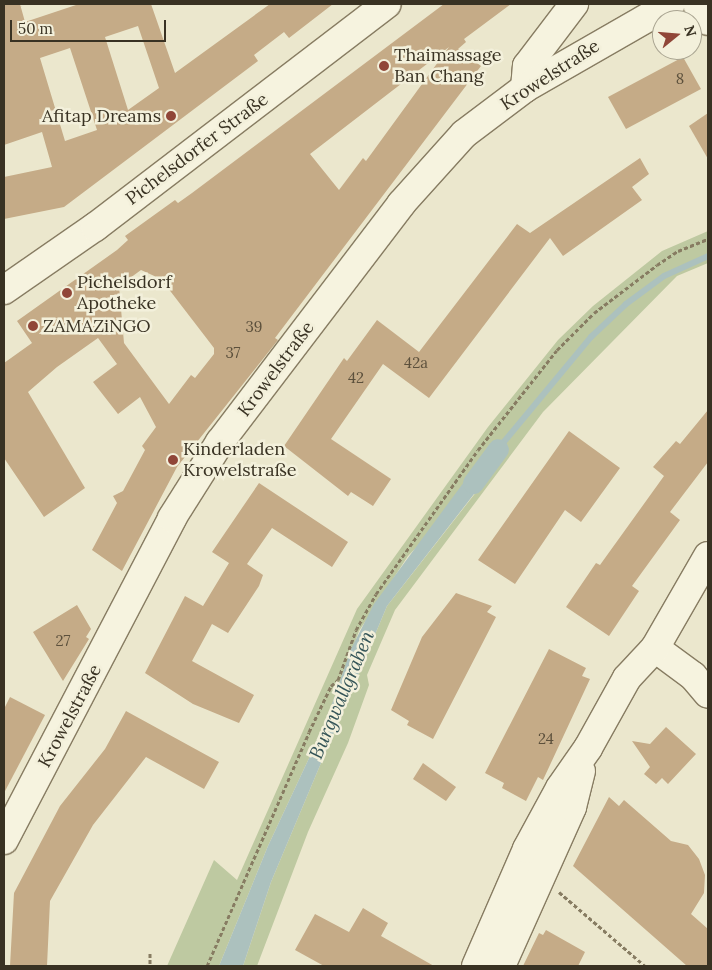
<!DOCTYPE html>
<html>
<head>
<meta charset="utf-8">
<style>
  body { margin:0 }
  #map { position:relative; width:712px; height:970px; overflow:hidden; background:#ebe7cd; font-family:Lora,serif }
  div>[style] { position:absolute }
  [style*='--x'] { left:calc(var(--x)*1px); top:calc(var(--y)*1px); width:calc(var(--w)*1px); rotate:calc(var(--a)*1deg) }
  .green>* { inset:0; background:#bec9a1 }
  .water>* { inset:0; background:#acc1be }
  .stream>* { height:6px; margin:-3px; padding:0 3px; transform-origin:3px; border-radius:3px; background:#acc1be }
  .canal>* { height:21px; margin:-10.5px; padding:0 10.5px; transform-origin:10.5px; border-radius:10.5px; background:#acc1be }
  .building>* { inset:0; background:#c5ab87 }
  .path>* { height:3px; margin-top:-1.5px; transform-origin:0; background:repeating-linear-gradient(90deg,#877c62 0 4px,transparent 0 6.5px) }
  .roads { filter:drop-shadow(1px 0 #877c62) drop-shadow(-1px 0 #877c62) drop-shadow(0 1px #877c62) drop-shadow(0 -1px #877c62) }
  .minor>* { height:28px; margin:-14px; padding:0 14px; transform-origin:14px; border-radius:14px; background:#f6f3df }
  .dots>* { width:14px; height:14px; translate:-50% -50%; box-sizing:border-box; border:2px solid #f3f0db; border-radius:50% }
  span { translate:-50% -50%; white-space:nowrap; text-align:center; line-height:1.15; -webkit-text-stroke:5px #f3f0db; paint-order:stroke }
  .number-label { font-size:15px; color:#5c503c }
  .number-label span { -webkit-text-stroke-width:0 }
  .poi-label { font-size:18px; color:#393223 }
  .left { translate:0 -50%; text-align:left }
  .right { translate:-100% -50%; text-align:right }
  .street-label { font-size:18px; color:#393223 }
  .water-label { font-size:19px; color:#345457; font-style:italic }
  .frame { position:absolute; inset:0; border:5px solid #393223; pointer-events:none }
  .north { position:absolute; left:652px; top:10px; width:50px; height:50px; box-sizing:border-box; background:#f3f0db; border:1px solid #a9a491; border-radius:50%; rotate:73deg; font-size:14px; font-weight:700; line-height:20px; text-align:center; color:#393223 }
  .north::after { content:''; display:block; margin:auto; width:18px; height:22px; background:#904638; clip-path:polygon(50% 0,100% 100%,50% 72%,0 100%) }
  .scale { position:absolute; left:10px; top:20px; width:156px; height:22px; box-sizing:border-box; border:2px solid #393223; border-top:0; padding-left:6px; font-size:15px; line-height:18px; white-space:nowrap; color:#393223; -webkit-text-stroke:4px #f3f0db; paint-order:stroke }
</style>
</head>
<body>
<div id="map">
  <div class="green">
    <i style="clip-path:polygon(708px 231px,708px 263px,677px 276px,543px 412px,395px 610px,367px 675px,369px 685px,348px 743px,308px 832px,257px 966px,243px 966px,271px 882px,387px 606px,502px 459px,408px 556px,359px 631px,325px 724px,268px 846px,219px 966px,167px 966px,214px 860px,237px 880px,357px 609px,488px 427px,558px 340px,593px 306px,662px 251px)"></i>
  </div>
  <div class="water">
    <i style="clip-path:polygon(502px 458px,387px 606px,271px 882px,243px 966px,219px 966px,268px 846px,325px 724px,351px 649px,374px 604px,478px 463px)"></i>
  </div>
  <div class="stream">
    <i style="--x:498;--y:449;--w:146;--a:-50.3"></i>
    <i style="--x:591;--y:337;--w:48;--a:-43.3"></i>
    <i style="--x:626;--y:304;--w:47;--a:-36.4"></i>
    <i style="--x:664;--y:276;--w:48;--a:-24.4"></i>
  </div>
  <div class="canal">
    <i style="--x:473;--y:483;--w:42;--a:-53.7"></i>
  </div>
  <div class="building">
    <i style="clip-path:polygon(evenodd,4px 4px,20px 4px,25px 22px,79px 4px,151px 4px,175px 73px,270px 4px,333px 4px,289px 38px,284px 32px,254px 55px,258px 61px,64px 207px,4px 219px,4px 177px,52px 167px,42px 132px,4px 145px,4px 4px,138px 26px,159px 88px,128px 110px,105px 37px,138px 26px,4px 4px,70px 48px,97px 130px,65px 141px,40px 58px,70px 48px)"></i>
    <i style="clip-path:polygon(evenodd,444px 4px,511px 4px,464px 39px,466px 42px,458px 49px,481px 66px,275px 338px,278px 340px,177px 467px,122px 571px,92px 550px,117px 503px,113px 496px,123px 491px,145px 450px,142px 446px,156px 427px,140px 397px,118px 414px,93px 382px,117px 364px,98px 338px,57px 367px,28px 392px,85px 488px,44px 517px,4px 458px,4px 363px,32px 343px,17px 321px,117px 250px,128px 240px,125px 236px,175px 200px,178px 203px,192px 193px,444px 4px,449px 47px,366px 161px,363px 158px,339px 190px,310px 154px,449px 47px,444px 4px,141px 270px,161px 279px,214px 348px,214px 354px,195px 378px,191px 375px,169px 404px,124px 343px,119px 286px,141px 270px)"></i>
    <i style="clip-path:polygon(683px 57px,701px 89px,626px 129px,608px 97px)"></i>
    <i style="clip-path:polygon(708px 113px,708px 159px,689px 126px)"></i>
    <i style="clip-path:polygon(640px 158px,649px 174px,632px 187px,642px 200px,563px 256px,550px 238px,429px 398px,383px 364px,331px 439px,391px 479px,373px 506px,351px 492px,348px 496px,284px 446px,344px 358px,347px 361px,377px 320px,419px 352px,517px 224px,530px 233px)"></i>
    <i style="clip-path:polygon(708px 410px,708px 462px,670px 512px,680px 520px,632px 586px,639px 591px,609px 636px,566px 607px,596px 563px,600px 565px,664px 476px,653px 467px,676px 441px,680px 444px)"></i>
    <i style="clip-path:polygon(569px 431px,620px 468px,581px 522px,565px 510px,515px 584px,478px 560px)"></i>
    <i style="clip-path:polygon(259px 483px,348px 542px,332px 567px,272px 528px,247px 564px,263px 575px,259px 586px,228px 633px,212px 624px,192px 661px,254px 695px,239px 723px,193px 704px,145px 673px,185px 596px,203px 606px,229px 563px,212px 552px)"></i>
    <i style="clip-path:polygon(456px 593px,492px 606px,487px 612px,496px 617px,433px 739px,407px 725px,409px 721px,391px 710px,422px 637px)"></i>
    <i style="clip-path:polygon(77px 605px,91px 629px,86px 637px,89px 639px,63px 681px,33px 632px)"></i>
    <i style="clip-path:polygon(549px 649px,586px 668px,582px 676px,590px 679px,543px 780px,538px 777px,526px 801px,502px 788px,504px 783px,485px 773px)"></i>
    <i style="clip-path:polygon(10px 697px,45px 715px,4px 793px,4px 709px)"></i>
    <i style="clip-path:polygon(126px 711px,219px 762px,204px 789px,146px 757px,93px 825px,50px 901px,47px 966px,10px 966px,14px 893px,60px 806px,105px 749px)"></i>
    <i style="clip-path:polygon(666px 727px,696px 754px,668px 784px,662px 778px,656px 784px,644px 774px,650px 767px,632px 741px,650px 744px)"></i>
    <i style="clip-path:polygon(423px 763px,456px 787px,446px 801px,413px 779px)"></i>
    <i style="clip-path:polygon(609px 797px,619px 806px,624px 800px,671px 841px,688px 845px,699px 859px,705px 875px,704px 893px,691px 914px,708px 929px,708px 966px,687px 966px,573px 866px)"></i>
    <i style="clip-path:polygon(363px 908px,388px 923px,381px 936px,434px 966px,324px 966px,295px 950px,315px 914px,349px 932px)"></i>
    <i style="clip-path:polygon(546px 930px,585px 952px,578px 966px,523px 966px,539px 933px,543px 935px)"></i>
  </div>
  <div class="path">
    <i style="--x:559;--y:892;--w:113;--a:40.7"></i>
    <i style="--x:150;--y:953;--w:13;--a:90"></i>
    <i style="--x:207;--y:966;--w:255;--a:-66.4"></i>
    <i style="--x:309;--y:732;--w:51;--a:-64.4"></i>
    <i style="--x:331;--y:686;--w:9;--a:-41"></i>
    <i style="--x:338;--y:680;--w:53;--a:-70.2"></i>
    <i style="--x:356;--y:630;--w:41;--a:-60.9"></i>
    <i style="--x:376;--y:594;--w:176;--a:-54.7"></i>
    <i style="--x:478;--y:450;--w:127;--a:-51.7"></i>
    <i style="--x:557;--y:350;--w:52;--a:-45"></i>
    <i style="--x:594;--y:313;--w:79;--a:-37.3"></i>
    <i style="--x:657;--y:265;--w:25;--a:-34"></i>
    <i style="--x:678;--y:251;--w:32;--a:-22"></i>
  </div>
  <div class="roads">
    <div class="minor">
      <i style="--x:697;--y:4;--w:20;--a:57"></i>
      <i style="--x:525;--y:88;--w:22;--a:-85"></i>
      <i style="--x:527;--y:66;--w:78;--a:-52.8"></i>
      <i style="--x:4;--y:290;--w:111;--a:-34.7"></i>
      <i style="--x:95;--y:227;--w:367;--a:-37.4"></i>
      <i style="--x:655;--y:648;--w:47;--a:36.4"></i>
      <i style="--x:693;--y:676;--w:23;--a:50"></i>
      <i style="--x:4;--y:840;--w:363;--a:-62.4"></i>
      <i style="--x:172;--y:518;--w:90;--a:-57.7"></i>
      <i style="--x:220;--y:442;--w:299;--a:-52.7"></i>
      <i style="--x:401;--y:204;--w:94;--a:-48"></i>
      <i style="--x:464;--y:134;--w:76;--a:-37"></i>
      <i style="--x:525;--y:88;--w:168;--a:-29.9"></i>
      <i style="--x:476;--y:966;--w:128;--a:-66.4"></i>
      <i style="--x:527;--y:849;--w:69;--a:-61.6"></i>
      <i style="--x:560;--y:788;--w:49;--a:-55"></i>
      <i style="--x:588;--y:748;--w:80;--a:-60.9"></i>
      <i style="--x:627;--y:678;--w:41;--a:-47"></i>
      <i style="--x:655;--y:648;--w:106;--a:-60.1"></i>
      <i style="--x:501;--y:966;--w:174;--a:-65.9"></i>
      <i style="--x:572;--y:807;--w:37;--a:-76"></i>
    </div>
  </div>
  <div class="dots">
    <i style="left:384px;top:66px;background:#904638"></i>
    <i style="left:171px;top:116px;background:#904638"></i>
    <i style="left:67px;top:293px;background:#904638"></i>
    <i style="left:33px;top:326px;background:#904638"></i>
    <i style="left:173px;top:460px;background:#904638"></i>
  </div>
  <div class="number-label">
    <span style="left:680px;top:79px">8</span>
    <span style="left:254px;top:327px">39</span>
    <span style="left:233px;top:353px">37</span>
    <span style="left:416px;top:363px">42a</span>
    <span style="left:356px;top:378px">42</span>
    <span style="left:63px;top:641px">27</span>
    <span style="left:546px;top:739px">24</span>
  </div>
  <div class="poi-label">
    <span class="left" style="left:394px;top:66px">Thaimassage<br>Ban Chang</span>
    <span class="right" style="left:161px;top:116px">Afitap Dreams</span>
    <span class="left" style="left:77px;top:293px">Pichelsdorf<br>Apotheke</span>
    <span class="left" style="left:43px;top:326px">ZAMAZiNGO</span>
    <span class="left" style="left:183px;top:460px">Kinderladen<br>Krowelstraße</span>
  </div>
  <div class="street-label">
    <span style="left:550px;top:75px;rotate:-33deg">Krowelstraße</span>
    <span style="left:197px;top:149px;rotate:-37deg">Pichelsdorfer Straße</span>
    <span style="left:276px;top:369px;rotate:-53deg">Krowelstraße</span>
    <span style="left:70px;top:716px;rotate:-62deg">Krowelstraße</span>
  </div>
  <div class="water-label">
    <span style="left:342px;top:695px;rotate:-67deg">Burgwallgraben</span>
  </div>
  <div class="frame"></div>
  <div class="north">N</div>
  <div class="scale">50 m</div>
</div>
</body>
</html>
